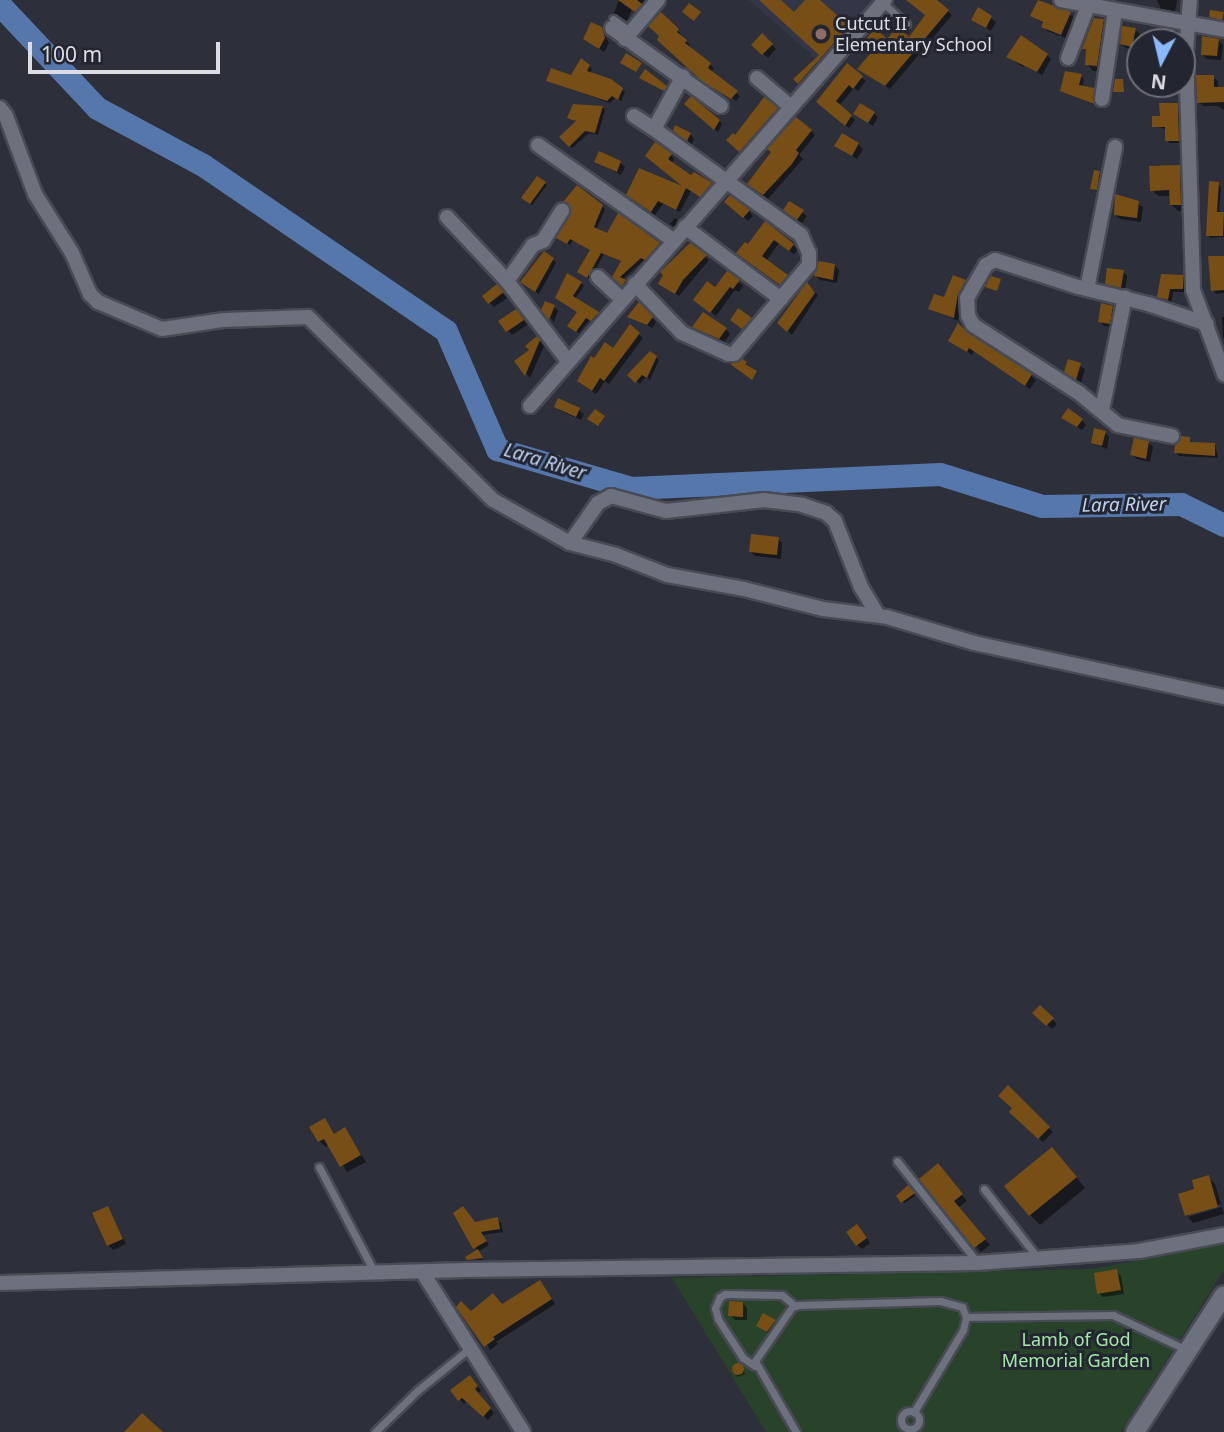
<!DOCTYPE html>
<html>
<head>
<meta charset="utf-8">
<style>
  body { margin:0 }
  #map { position:relative; width:1224px; height:1432px; overflow:hidden; background:#2d2f3a; font-family:"Noto Sans",sans-serif }
  div>[style] { position:absolute }
  [style*='--x'] { left:calc(var(--x)*1px); top:calc(var(--y)*1px); width:calc(var(--w)*1px); rotate:calc(var(--a)*1deg) }
  .built>* { inset:0; background:#333647 }
  .green>* { inset:0; background:#28432a }
  .shadow>* { inset:0; background:#0007 }
  .river>* { height:23px; margin:-11.5px; padding:0 11.5px; transform-origin:11.5px; border-radius:11.5px; background:#5677ab }
  .building>* { inset:0; background:#774e15 }
  .round { border-radius:50% }
  .roads { filter:drop-shadow(2px 0 #484a54) drop-shadow(-2px 0 #484a54) drop-shadow(0 2px #484a54) drop-shadow(0 -2px #484a54) }
  .service>* { height:7px; margin:-3.5px; padding:0 3.5px; transform-origin:3.5px; border-radius:3.5px; background:#6d707d }
  .service>.ring { margin:-3.5px; padding:0; box-sizing:content-box; background:none; border:7px solid #6d707d; border-radius:50% }
  .minor>* { height:14px; margin:-7px; padding:0 7px; transform-origin:7px; border-radius:7px; background:#6d707d }
  .tertiary>* { height:18px; margin:-9px; padding:0 9px; transform-origin:9px; border-radius:9px; background:#6d707d }
  .dots>* { width:19px; height:19px; translate:-50% -50%; box-sizing:border-box; border:4px solid #232530; border-radius:50% }
  span { translate:-50% -50%; white-space:nowrap; text-align:center; line-height:1.15; -webkit-text-stroke:6px #232530; paint-order:stroke }
  .poi-label { font-size:18px; color:#dbdce4 }
  .left { translate:0 -50%; text-align:left }
  .park-label { font-size:18px; color:#a2eaa5 }
  .water-label { font-size:19px; color:#bed2f1; font-style:italic }
  .north { position:absolute; left:1126px; top:28px; width:70px; height:70px; box-sizing:border-box; background:#232530; border:2px solid #6d6e78; border-radius:50%; rotate:187deg; font-size:19px; font-weight:700; line-height:28px; text-align:center; color:#dbdce4 }
  .north::after { content:''; display:block; margin:auto; width:24px; height:32px; background:#89bafc; clip-path:polygon(50% 0,100% 100%,50% 72%,0 100%) }
  .scale { position:absolute; left:28px; top:42px; width:192px; height:32px; box-sizing:border-box; border:4px solid #dbdce4; border-top:0; padding-left:9px; font-size:21px; line-height:24px; white-space:nowrap; color:#dbdce4; -webkit-text-stroke:5px #232530; paint-order:stroke }
</style>
</head>
<body>
<div id="map">
  <div class="built">
    <i style="clip-path:polygon(749px 0,887px 0,825px 67px)"></i>
  </div>
  <div class="green">
    <i style="clip-path:polygon(1224px 1244px,1224px 1270px,1121px 1432px,766px 1432px,672px 1278px,1092px 1269px)"></i>
  </div>
  <div class="shadow">
    <i style="clip-path:polygon(619px 0,648px 0,637px 13px,632px 9px,627px 21px,614px 13px)"></i>
    <i style="clip-path:polygon(761px 0,779px 0,795px 15px,807px 0,818px 0,853px 33px,805px 89px,796px 79px,821px 55px)"></i>
    <i style="clip-path:polygon(908px 0,935px 0,952px 15px,890px 89px,859px 69px,878px 48px,888px 41px,909px 39px,927px 16px)"></i>
    <i style="clip-path:polygon(1039px 0,1074px 17px,1066px 38px,1047px 31px,1044px 24px,1032px 16px)"></i>
    <i style="clip-path:polygon(1157px 0,1177px 0,1175px 12px,1161px 9px)"></i>
    <i style="clip-path:polygon(979px 9px,996px 22px,991px 31px,973px 20px)"></i>
    <i style="clip-path:polygon(661px 14px,681px 34px,680px 36px,690px 45px,688px 47px,714px 68px,711px 72px,740px 96px,736px 101px,682px 61px)"></i>
    <i style="clip-path:polygon(1103px 21px,1109px 27px,1103px 71px,1093px 71px,1087px 64px,1088px 51px,1084px 48px)"></i>
    <i style="clip-path:polygon(601px 29px,609px 43px,604px 52px,590px 43px)"></i>
    <i style="clip-path:polygon(1135px 30px,1140px 34px,1136px 50px,1126px 48px,1122px 44px)"></i>
    <i style="clip-path:polygon(762px 35px,776px 49px,768px 58px,753px 44px)"></i>
    <i style="clip-path:polygon(1218px 40px,1223px 45px,1221px 60px,1207px 59px,1202px 54px)"></i>
    <i style="clip-path:polygon(1047px 55px,1051px 59px,1042px 75px,1025px 65px,1023px 67px,1008px 57px)"></i>
    <i style="clip-path:polygon(589px 66px,592px 69px,590px 74px,625px 92px,621px 101px,616px 97px,610px 103px,548px 81px,572px 77px)"></i>
    <i style="clip-path:polygon(847px 66px,866px 81px,858px 91px,854px 88px,839px 106px,855px 120px,849px 128px,822px 106px)"></i>
    <i style="clip-path:polygon(1081px 76px,1084px 79px,1082px 87px,1097px 94px,1097px 106px,1062px 91px)"></i>
    <i style="clip-path:polygon(1213px 77px,1218px 81px,1218px 89px,1224px 88px,1224px 110px,1218px 106px,1203px 106px,1199px 102px)"></i>
    <i style="clip-path:polygon(1154px 84px,1170px 84px,1170px 95px,1159px 94px)"></i>
    <i style="clip-path:polygon(764px 99px,781px 114px,745px 155px,728px 140px,735px 138px)"></i>
    <i style="clip-path:polygon(687px 104px,719px 121px,722px 124px,718px 132px)"></i>
    <i style="clip-path:polygon(1177px 105px,1180px 108px,1181px 143px,1169px 143px,1166px 129px,1153px 126px)"></i>
    <i style="clip-path:polygon(602px 107px,605px 110px,598px 135px,589px 133px,572px 148px,562px 137px,577px 122px,569px 117px)"></i>
    <i style="clip-path:polygon(874px 113px,878px 117px,873px 126px,855px 114px)"></i>
    <i style="clip-path:polygon(811px 131px,815px 135px,799px 155px,803px 159px,768px 199px,753px 188px)"></i>
    <i style="clip-path:polygon(690px 134px,694px 139px,692px 144px,679px 135px)"></i>
    <i style="clip-path:polygon(858px 144px,863px 149px,857px 159px,836px 146px)"></i>
    <i style="clip-path:polygon(671px 155px,674px 159px,671px 164px,715px 188px,705px 200px,691px 191px,680px 212px,663px 204px,655px 215px,632px 199px,640px 171px,687px 190px,652px 160px)"></i>
    <i style="clip-path:polygon(596px 162px,620px 162px,625px 167px,621px 175px)"></i>
    <i style="clip-path:polygon(1179px 167px,1185px 173px,1186px 211px,1178px 211px,1172px 205px,1171px 196px,1158px 196px,1152px 190px)"></i>
    <i style="clip-path:polygon(1100px 173px,1104px 177px,1101px 194px,1092px 188px)"></i>
    <i style="clip-path:polygon(537px 178px,547px 185px,532px 205px,524px 198px)"></i>
    <i style="clip-path:polygon(1218px 184px,1221px 187px,1219px 214px,1224px 214px,1224px 237px,1210px 238px,1208px 235px)"></i>
    <i style="clip-path:polygon(1117px 196px,1128px 198px,1143px 207px,1141px 222px,1120px 219px,1115px 215px)"></i>
    <i style="clip-path:polygon(790px 203px,807px 216px,802px 223px,789px 214px)"></i>
    <i style="clip-path:polygon(602px 206px,605px 209px,596px 230px,608px 236px,661px 246px,648px 261px,645px 259px,622px 280px,628px 284px,626px 287px,614px 277px,623px 262px,604px 254px,590px 279px,582px 274px,592px 251px,573px 240px,570px 245px,561px 240px)"></i>
    <i style="clip-path:polygon(730px 206px,749px 211px,753px 216px,748px 221px)"></i>
    <i style="clip-path:polygon(675px 218px,680px 222px,675px 228px,670px 224px)"></i>
    <i style="clip-path:polygon(766px 223px,798px 249px,794px 254px,779px 243px,766px 261px,791px 280px,785px 288px,742px 257px)"></i>
    <i style="clip-path:polygon(690px 245px,709px 260px,679px 296px,660px 284px)"></i>
    <i style="clip-path:polygon(1224px 258px,1224px 293px,1216px 294px,1213px 290px)"></i>
    <i style="clip-path:polygon(553px 259px,556px 263px,539px 294px,525px 285px)"></i>
    <i style="clip-path:polygon(834px 265px,839px 270px,837px 283px,820px 280px,816px 276px)"></i>
    <i style="clip-path:polygon(1123px 272px,1127px 276px,1125px 291px,1107px 283px)"></i>
    <i style="clip-path:polygon(727px 273px,743px 286px,739px 292px,735px 290px,716px 316px,700px 304px)"></i>
    <i style="clip-path:polygon(954px 277px,970px 286px,962px 299px,958px 321px,931px 308px,945px 299px)"></i>
    <i style="clip-path:polygon(1182px 277px,1186px 281px,1186px 292px,1173px 292px,1171px 303px,1163px 300px,1159px 296px)"></i>
    <i style="clip-path:polygon(581px 283px,584px 286px,575px 299px,600px 316px,595px 323px,590px 319px,579px 333px,572px 328px,579px 313px,560px 301px)"></i>
    <i style="clip-path:polygon(807px 285px,818px 295px,792px 335px,779px 323px)"></i>
    <i style="clip-path:polygon(497px 287px,507px 298px,494px 307px,484px 296px)"></i>
    <i style="clip-path:polygon(639px 304px,656px 322px,652px 328px,630px 316px)"></i>
    <i style="clip-path:polygon(554px 307px,558px 311px,554px 322px,543px 309px)"></i>
    <i style="clip-path:polygon(1113px 307px,1117px 312px,1114px 327px,1104px 326px,1100px 322px)"></i>
    <i style="clip-path:polygon(520px 315px,527px 325px,512px 335px,501px 321px)"></i>
    <i style="clip-path:polygon(1222px 317px,1224px 317px,1224px 339px,1223px 337px)"></i>
    <i style="clip-path:polygon(750px 320px,755px 324px,747px 332px,736px 324px)"></i>
    <i style="clip-path:polygon(631px 326px,643px 338px,609px 384px,605px 381px,596px 394px,583px 385px,579px 381px,594px 360px,613px 351px)"></i>
    <i style="clip-path:polygon(695px 327px,726px 329px,730px 334px,724px 343px)"></i>
    <i style="clip-path:polygon(968px 335px,1031px 376px,1036px 380px,1030px 389px,974px 351px,972px 355px,950px 340px)"></i>
    <i style="clip-path:polygon(537px 338px,544px 346px,530px 378px,516px 362px,531px 350px)"></i>
    <i style="clip-path:polygon(656px 357px,659px 360px,650px 380px,646px 377px,640px 384px,630px 375px)"></i>
    <i style="clip-path:polygon(1069px 361px,1085px 369px,1081px 383px,1071px 376px)"></i>
    <i style="clip-path:polygon(559px 400px,579px 410px,584px 414px,581px 420px,561px 411px,556px 406px)"></i>
    <i style="clip-path:polygon(1063px 418px,1082px 420px,1086px 425px,1082px 430px)"></i>
    <i style="clip-path:polygon(1105px 433px,1109px 437px,1107px 449px,1092px 443px)"></i>
    <i style="clip-path:polygon(1189px 439px,1192px 444px,1215px 444px,1218px 458px,1179px 456px,1176px 453px)"></i>
    <i style="clip-path:polygon(1149px 443px,1153px 447px,1150px 462px,1137px 459px,1132px 455px)"></i>
    <i style="clip-path:polygon(778px 539px,782px 543px,781px 559px,755px 556px,751px 552px)"></i>
    <i style="clip-path:polygon(1040px 1008px,1057px 1024px,1052px 1029px,1035px 1013px)"></i>
    <i style="clip-path:polygon(1008px 1088px,1053px 1132px,1043px 1142px,1011px 1112px,1014px 1108px)"></i>
    <i style="clip-path:polygon(324px 1120px,335px 1135px,345px 1130px,366px 1162px,347px 1172px,329px 1145px,326px 1147px,319px 1141px)"></i>
    <i style="clip-path:polygon(1062px 1159px,1085px 1188px,1040px 1225px,1030px 1215px)"></i>
    <i style="clip-path:polygon(943px 1171px,967px 1201px,958px 1208px,990px 1245px,981px 1252px,921px 1179px)"></i>
    <i style="clip-path:polygon(1208px 1177px,1215px 1184px,1221px 1204px,1188px 1214px,1188px 1217px,1222px 1207px,1224px 1214px,1193px 1223px,1186px 1215px,1196px 1190px)"></i>
    <i style="clip-path:polygon(908px 1188px,915px 1196px,904px 1203px,899px 1197px)"></i>
    <i style="clip-path:polygon(108px 1208px,126px 1244px,113px 1250px,108px 1245px)"></i>
    <i style="clip-path:polygon(455px 1214px,475px 1223px,498px 1219px,501px 1223px,503px 1232px,482px 1235px,489px 1245px,478px 1252px,483px 1260px,468px 1259px,478px 1252px)"></i>
    <i style="clip-path:polygon(862px 1231px,870px 1243px,862px 1249px,857px 1245px)"></i>
    <i style="clip-path:polygon(1116px 1271px,1121px 1276px,1124px 1294px,1103px 1297px,1099px 1293px)"></i>
    <i style="clip-path:polygon(544px 1287px,555px 1304px,496px 1342px,498px 1344px,490px 1350px,471px 1313px,502px 1306px)"></i>
    <i style="clip-path:polygon(743px 1303px,747px 1308px,747px 1320px,735px 1320px,730px 1315px)"></i>
    <i style="clip-path:polygon(775px 1321px,779px 1326px,772px 1336px,758px 1326px)"></i>
    <i style="clip-path:polygon(735px 1366px,740px 1366px,745px 1374px,737px 1377px)"></i>
    <i style="clip-path:polygon(474px 1381px,481px 1391px,477px 1393px,494px 1413px,488px 1420px,467px 1401px,464px 1404px,452px 1390px)"></i>
  </div>
  <div class="river">
    <i style="--x:0;--y:5;--w:141;--a:46.7"></i>
    <i style="--x:97;--y:108;--w:120;--a:28.3"></i>
    <i style="--x:203;--y:165;--w:294;--a:34.3"></i>
    <i style="--x:446;--y:331;--w:129;--a:66.6"></i>
    <i style="--x:497;--y:449;--w:140;--a:16.2"></i>
    <i style="--x:631;--y:488;--w:309;--a:-2.6"></i>
    <i style="--x:940;--y:474;--w:107;--a:17.4"></i>
    <i style="--x:1042;--y:506;--w:139;--a:-0.8"></i>
    <i style="--x:1181;--y:504;--w:48;--a:26"></i>
  </div>
  <div class="building">
    <i style="clip-path:polygon(618px 0,637px 0,642px 4px,635px 12px)"></i>
    <i style="clip-path:polygon(759px 0,781px 0,794px 12px,805px 0,820px 0,849px 26px,798px 84px,793px 79px,819px 55px)"></i>
    <i style="clip-path:polygon(906px 0,937px 0,949px 10px,885px 86px,857px 69px,876px 47px,866px 39px,875px 28px,887px 39px,897px 27px,909px 37px,925px 15px)"></i>
    <i style="clip-path:polygon(1038px 0,1071px 12px,1061px 35px,1041px 27px,1043px 22px,1030px 16px)"></i>
    <i style="clip-path:polygon(689px 3px,701px 12px,694px 21px,682px 12px)"></i>
    <i style="clip-path:polygon(978px 7px,992px 16px,986px 28px,971px 20px)"></i>
    <i style="clip-path:polygon(1210px 10px,1224px 12px,1222px 20px,1209px 17px)"></i>
    <i style="clip-path:polygon(661px 12px,679px 29px,677px 32px,687px 40px,685px 43px,711px 63px,708px 68px,738px 91px,731px 99px,703px 82px,657px 40px,659px 36px,648px 26px)"></i>
    <i style="clip-path:polygon(1094px 18px,1104px 19px,1097px 66px,1085px 65px,1086px 49px,1082px 49px)"></i>
    <i style="clip-path:polygon(591px 22px,602px 27px,605px 38px,599px 49px,583px 39px)"></i>
    <i style="clip-path:polygon(1122px 26px,1136px 28px,1132px 47px,1120px 44px)"></i>
    <i style="clip-path:polygon(762px 33px,773px 44px,762px 55px,751px 45px)"></i>
    <i style="clip-path:polygon(1021px 35px,1048px 54px,1037px 72px,1006px 57px)"></i>
    <i style="clip-path:polygon(1202px 36px,1219px 39px,1217px 56px,1201px 55px)"></i>
    <i style="clip-path:polygon(626px 53px,642px 63px,636px 72px,620px 63px)"></i>
    <i style="clip-path:polygon(581px 58px,590px 65px,587px 71px,611px 79px,623px 88px,618px 100px,612px 96px,607px 101px,546px 81px,551px 68px,571px 75px)"></i>
    <i style="clip-path:polygon(847px 63px,863px 76px,853px 89px,849px 85px,836px 101px,852px 115px,845px 126px,816px 102px)"></i>
    <i style="clip-path:polygon(645px 69px,667px 86px,664px 91px,639px 78px)"></i>
    <i style="clip-path:polygon(1065px 71px,1082px 74px,1079px 85px,1094px 88px,1094px 104px,1060px 91px)"></i>
    <i style="clip-path:polygon(1196px 75px,1214px 75px,1214px 87px,1224px 87px,1224px 102px,1197px 103px)"></i>
    <i style="clip-path:polygon(1115px 79px,1123px 79px,1124px 92px,1113px 92px)"></i>
    <i style="clip-path:polygon(691px 96px,720px 120px,714px 130px,684px 104px)"></i>
    <i style="clip-path:polygon(764px 97px,778px 108px,739px 152px,726px 140px,733px 133px,735px 135px)"></i>
    <i style="clip-path:polygon(860px 103px,875px 112px,868px 123px,853px 114px)"></i>
    <i style="clip-path:polygon(1159px 103px,1178px 103px,1179px 141px,1165px 141px,1165px 127px,1152px 127px,1152px 116px,1160px 116px)"></i>
    <i style="clip-path:polygon(573px 104px,603px 106px,595px 133px,585px 131px,569px 147px,559px 137px,576px 121px,567px 118px)"></i>
    <i style="clip-path:polygon(796px 117px,812px 130px,796px 150px,799px 153px,792px 164px,763px 195px,747px 184px,771px 152px,767px 149px)"></i>
    <i style="clip-path:polygon(675px 125px,691px 133px,687px 141px,673px 131px)"></i>
    <i style="clip-path:polygon(842px 133px,859px 143px,852px 156px,834px 146px)"></i>
    <i style="clip-path:polygon(655px 142px,672px 154px,668px 159px,691px 175px,694px 172px,712px 183px,700px 197px,686px 188px,676px 210px,658px 201px,651px 212px,626px 195px,639px 168px,682px 186px,645px 156px)"></i>
    <i style="clip-path:polygon(599px 151px,621px 161px,617px 172px,594px 162px)"></i>
    <i style="clip-path:polygon(1180px 165px,1181px 205px,1170px 205px,1169px 190px,1150px 191px,1149px 166px)"></i>
    <i style="clip-path:polygon(1094px 170px,1100px 171px,1097px 190px,1090px 189px)"></i>
    <i style="clip-path:polygon(537px 176px,546px 182px,530px 204px,521px 198px)"></i>
    <i style="clip-path:polygon(1209px 181px,1219px 182px,1217px 212px,1224px 212px,1223px 236px,1206px 236px)"></i>
    <i style="clip-path:polygon(577px 185px,603px 205px,594px 227px,607px 233px,618px 213px,660px 243px,645px 260px,641px 258px,620px 277px,626px 280px,622px 286px,612px 277px,621px 261px,601px 253px,587px 278px,577px 272px,590px 250px,570px 239px,567px 244px,556px 238px,571px 212px,570px 206px,563px 202px)"></i>
    <i style="clip-path:polygon(1115px 194px,1139px 201px,1137px 218px,1114px 215px)"></i>
    <i style="clip-path:polygon(730px 195px,750px 210px,743px 218px,724px 202px)"></i>
    <i style="clip-path:polygon(789px 201px,804px 210px,797px 220px,783px 210px)"></i>
    <i style="clip-path:polygon(765px 221px,794px 244px,789px 251px,774px 240px,762px 256px,788px 275px,780px 285px,736px 253px,745px 242px,748px 244px)"></i>
    <i style="clip-path:polygon(690px 243px,707px 255px,683px 280px,675px 294px,658px 284px,663px 275px,660px 272px)"></i>
    <i style="clip-path:polygon(544px 251px,554px 258px,535px 292px,520px 282px)"></i>
    <i style="clip-path:polygon(1208px 256px,1224px 256px,1224px 290px,1211px 291px)"></i>
    <i style="clip-path:polygon(819px 261px,835px 264px,833px 280px,814px 276px)"></i>
    <i style="clip-path:polygon(1107px 268px,1124px 270px,1121px 288px,1105px 284px)"></i>
    <i style="clip-path:polygon(727px 271px,740px 280px,733px 289px,730px 287px,710px 313px,693px 300px,707px 281px,715px 287px)"></i>
    <i style="clip-path:polygon(567px 273px,582px 282px,573px 296px,599px 312px,591px 321px,586px 318px,576px 332px,567px 326px,577px 312px,555px 298px)"></i>
    <i style="clip-path:polygon(1161px 274px,1183px 275px,1183px 289px,1170px 289px,1168px 300px,1157px 297px)"></i>
    <i style="clip-path:polygon(953px 275px,966px 280px,958px 294px,954px 318px,928px 309px,934px 294px,944px 297px)"></i>
    <i style="clip-path:polygon(991px 276px,1001px 279px,997px 291px,985px 287px)"></i>
    <i style="clip-path:polygon(807px 282px,815px 293px,787px 332px,777px 323px)"></i>
    <i style="clip-path:polygon(497px 284px,504px 292px,488px 304px,482px 296px)"></i>
    <i style="clip-path:polygon(545px 301px,555px 305px,549px 320px,541px 310px)"></i>
    <i style="clip-path:polygon(639px 302px,653px 317px,647px 325px,627px 317px)"></i>
    <i style="clip-path:polygon(1101px 303px,1113px 306px,1110px 324px,1098px 322px)"></i>
    <i style="clip-path:polygon(738px 308px,752px 318px,742px 329px,730px 320px)"></i>
    <i style="clip-path:polygon(516px 309px,524px 320px,506px 332px,498px 321px)"></i>
    <i style="clip-path:polygon(703px 312px,727px 328px,719px 339px,692px 327px)"></i>
    <i style="clip-path:polygon(958px 323px,968px 333px,1032px 374px,1025px 386px,969px 348px,967px 352px,948px 341px)"></i>
    <i style="clip-path:polygon(630px 324px,640px 333px,604px 381px,600px 378px,592px 391px,577px 381px,591px 356px,594px 358px,605px 342px,613px 348px)"></i>
    <i style="clip-path:polygon(537px 336px,540px 340px,525px 376px,514px 361px,529px 350px,525px 346px)"></i>
    <i style="clip-path:polygon(650px 351px,657px 356px,647px 378px,642px 375px,635px 383px,627px 375px)"></i>
    <i style="clip-path:polygon(743px 359px,747px 362px,745px 364px,757px 371px,752px 380px,730px 364px)"></i>
    <i style="clip-path:polygon(1068px 359px,1081px 363px,1076px 380px,1064px 372px)"></i>
    <i style="clip-path:polygon(558px 398px,580px 408px,576px 417px,554px 407px)"></i>
    <i style="clip-path:polygon(1068px 408px,1083px 419px,1077px 427px,1061px 418px)"></i>
    <i style="clip-path:polygon(595px 409px,605px 416px,598px 426px,587px 419px)"></i>
    <i style="clip-path:polygon(1094px 428px,1106px 431px,1102px 446px,1091px 443px)"></i>
    <i style="clip-path:polygon(1181px 436px,1190px 437px,1190px 442px,1215px 443px,1215px 456px,1174px 453px,1175px 445px)"></i>
    <i style="clip-path:polygon(1134px 438px,1149px 441px,1146px 459px,1130px 455px)"></i>
    <i style="clip-path:polygon(751px 534px,779px 537px,777px 555px,749px 552px)"></i>
    <i style="clip-path:polygon(1040px 1005px,1054px 1018px,1046px 1026px,1032px 1013px)"></i>
    <i style="clip-path:polygon(1008px 1085px,1050px 1127px,1038px 1139px,1009px 1112px,1012px 1108px,998px 1096px)"></i>
    <i style="clip-path:polygon(325px 1118px,334px 1134px,345px 1127px,361px 1155px,340px 1167px,324px 1139px,318px 1142px,309px 1127px)"></i>
    <i style="clip-path:polygon(1052px 1147px,1077px 1177px,1029px 1216px,1004px 1186px)"></i>
    <i style="clip-path:polygon(938px 1163px,963px 1194px,954px 1201px,986px 1239px,974px 1248px,919px 1179px)"></i>
    <i style="clip-path:polygon(1209px 1175px,1218px 1207px,1185px 1216px,1178px 1194px,1194px 1189px,1192px 1180px)"></i>
    <i style="clip-path:polygon(908px 1185px,915px 1193px,901px 1203px,896px 1196px)"></i>
    <i style="clip-path:polygon(108px 1206px,123px 1239px,107px 1246px,92px 1213px)"></i>
    <i style="clip-path:polygon(463px 1206px,475px 1222px,498px 1217px,500px 1229px,481px 1232px,487px 1241px,473px 1249px,453px 1213px)"></i>
    <i style="clip-path:polygon(857px 1224px,867px 1238px,856px 1246px,846px 1232px)"></i>
    <i style="clip-path:polygon(478px 1249px,483px 1258px,467px 1260px,465px 1257px)"></i>
    <i style="clip-path:polygon(1117px 1269px,1121px 1290px,1097px 1294px,1094px 1273px)"></i>
    <i style="clip-path:polygon(540px 1280px,552px 1299px,493px 1337px,495px 1339px,484px 1347px,456px 1307px,461px 1301px,471px 1311px,493px 1293px,502px 1304px)"></i>
    <i style="clip-path:polygon(729px 1301px,743px 1302px,743px 1317px,728px 1316px)"></i>
    <i style="clip-path:polygon(763px 1313px,776px 1320px,767px 1332px,756px 1326px)"></i>
    <i class="round" style="left:732px;top:1363px;width:12px;height:12px"></i>
    <i style="clip-path:polygon(470px 1375px,478px 1386px,475px 1389px,491px 1408px,483px 1417px,462px 1398px,458px 1401px,450px 1390px)"></i>
    <i style="clip-path:polygon(142px 1413px,163px 1432px,124px 1432px)"></i>
  </div>
  <div class="roads">
    <div class="service">
      <i style="--x:883;--y:3;--w:31;--a:42"></i>
      <i style="--x:613;--y:19;--w:22;--a:36"></i>
      <i style="--x:897;--y:1161;--w:129;--a:51.6"></i>
      <i style="--x:319;--y:1167;--w:120;--a:62.2"></i>
      <i style="--x:984;--y:1189;--w:88;--a:52"></i>
      <i style="--x:966;--y:1317;--w:147;--a:-0.8"></i>
      <i style="--x:1113;--y:1315;--w:82;--a:25.3"></i>
      <i style="--x:755;--y:1366;--w:14;--a:-146"></i>
      <i style="--x:743;--y:1358;--w:46;--a:-122.7"></i>
      <i style="--x:718;--y:1319;--w:11;--a:-105"></i>
      <i style="--x:715;--y:1308;--w:12;--a:-66"></i>
      <i style="--x:720;--y:1297;--w:6;--a:-31"></i>
      <i style="--x:725;--y:1294;--w:57;--a:1"></i>
      <i style="--x:782;--y:1295;--w:17;--a:40"></i>
      <i class="ring" style="left:901px;top:1411px;width:11px;height:11px"></i>
      <i style="--x:375;--y:1432;--w:59;--a:-44.3"></i>
      <i style="--x:417;--y:1391;--w:68;--a:-39.1"></i>
      <i style="--x:796;--y:1432;--w:82;--a:-120"></i>
      <i style="--x:755;--y:1361;--w:65;--a:-55.6"></i>
      <i style="--x:792;--y:1307;--w:6;--a:-18"></i>
      <i style="--x:798;--y:1305;--w:142;--a:-1.6"></i>
      <i style="--x:940;--y:1301;--w:23;--a:15"></i>
      <i style="--x:962;--y:1307;--w:11;--a:68"></i>
      <i style="--x:966;--y:1317;--w:13;--a:103"></i>
      <i style="--x:963;--y:1330;--w:96;--a:120.9"></i>
    </div>
    <div class="minor">
      <i style="--x:1061;--y:0;--w:166;--a:10.4"></i>
      <i style="--x:1190;--y:0;--w:51;--a:94.5"></i>
      <i style="--x:1186;--y:51;--w:239;--a:88.3"></i>
      <i style="--x:1193;--y:290;--w:90;--a:69.7"></i>
      <i style="--x:612;--y:28;--w:134;--a:35.6"></i>
      <i style="--x:625;--y:39;--w:51;--a:-49.8"></i>
      <i style="--x:1068;--y:58;--w:56;--a:-69"></i>
      <i style="--x:757;--y:78;--w:45;--a:40.5"></i>
      <i style="--x:1102;--y:99;--w:89;--a:-81.6"></i>
      <i style="--x:0;--y:108;--w:10;--a:53"></i>
      <i style="--x:6;--y:116;--w:83;--a:69.6"></i>
      <i style="--x:35;--y:194;--w:70;--a:57.9"></i>
      <i style="--x:72;--y:253;--w:45;--a:66.3"></i>
      <i style="--x:90;--y:294;--w:11;--a:45"></i>
      <i style="--x:98;--y:302;--w:69;--a:22.9"></i>
      <i style="--x:162;--y:329;--w:63;--a:-8.3"></i>
      <i style="--x:224;--y:320;--w:84;--a:-2"></i>
      <i style="--x:308;--y:317;--w:260;--a:44.7"></i>
      <i style="--x:493;--y:500;--w:88;--a:29.2"></i>
      <i style="--x:570;--y:543;--w:48;--a:14.6"></i>
      <i style="--x:616;--y:555;--w:55;--a:21.4"></i>
      <i style="--x:667;--y:575;--w:78;--a:10.3"></i>
      <i style="--x:744;--y:589;--w:81;--a:14.2"></i>
      <i style="--x:823;--y:609;--w:64;--a:7.1"></i>
      <i style="--x:887;--y:617;--w:91;--a:16.6"></i>
      <i style="--x:974;--y:643;--w:256;--a:12.2"></i>
      <i style="--x:634;--y:116;--w:24;--a:33"></i>
      <i style="--x:538;--y:145;--w:165;--a:35.1"></i>
      <i style="--x:447;--y:217;--w:88;--a:46.8"></i>
      <i style="--x:507;--y:281;--w:101;--a:52.7"></i>
      <i style="--x:685;--y:227;--w:120;--a:36.9"></i>
      <i style="--x:598;--y:277;--w:33;--a:43"></i>
      <i style="--x:507;--y:281;--w:44;--a:-54.2"></i>
      <i style="--x:533;--y:245;--w:11;--a:-22"></i>
      <i style="--x:543;--y:241;--w:36;--a:-58"></i>
      <i style="--x:635;--y:284;--w:68;--a:46.2"></i>
      <i style="--x:682;--y:333;--w:51;--a:24.5"></i>
      <i style="--x:728;--y:354;--w:6;--a:0"></i>
      <i style="--x:734;--y:354;--w:116;--a:-49.9"></i>
      <i style="--x:809;--y:265;--w:12;--a:-90"></i>
      <i style="--x:809;--y:253;--w:20;--a:-114"></i>
      <i style="--x:801;--y:235;--w:181;--a:-144.2"></i>
      <i style="--x:654;--y:129;--w:60;--a:-61.3"></i>
      <i style="--x:1087;--y:289;--w:145;--a:-78.8"></i>
      <i style="--x:530;--y:406;--w:539;--a:-48.83"></i>
      <i style="--x:1102;--y:410;--w:115;--a:-78.5"></i>
      <i style="--x:1172;--y:436;--w:55;--a:-168.5"></i>
      <i style="--x:1118;--y:425;--w:50;--a:-140.6"></i>
      <i style="--x:1079;--y:393;--w:126;--a:-147.3"></i>
      <i style="--x:973;--y:325;--w:11;--a:-117"></i>
      <i style="--x:968;--y:315;--w:17;--a:-93"></i>
      <i style="--x:967;--y:298;--w:38;--a:-60"></i>
      <i style="--x:986;--y:265;--w:10;--a:-29"></i>
      <i style="--x:995;--y:260;--w:87;--a:18"></i>
      <i style="--x:1078;--y:287;--w:72;--a:13.7"></i>
      <i style="--x:1148;--y:304;--w:62;--a:18.7"></i>
      <i style="--x:570;--y:543;--w:49;--a:-55"></i>
      <i style="--x:598;--y:503;--w:15;--a:-28"></i>
      <i style="--x:611;--y:496;--w:57;--a:15.3"></i>
      <i style="--x:666;--y:511;--w:99;--a:-6.4"></i>
      <i style="--x:764;--y:500;--w:38;--a:7"></i>
      <i style="--x:802;--y:505;--w:25;--a:18"></i>
      <i style="--x:826;--y:513;--w:12;--a:42"></i>
      <i style="--x:835;--y:521;--w:71;--a:68.5"></i>
      <i style="--x:861;--y:587;--w:33;--a:59"></i>
      <i style="--x:423;--y:1273;--w:188;--a:57.8"></i>
      <i style="--x:0;--y:1283;--w:465;--a:-1.6"></i>
      <i style="--x:465;--y:1270;--w:512;--a:-0.78"></i>
      <i style="--x:977;--y:1263;--w:162;--a:-4.2"></i>
      <i style="--x:1139;--y:1251;--w:86;--a:-10.7"></i>
    </div>
    <div class="tertiary">
      <i style="--x:1135;--y:1432;--w:163;--a:-57"></i>
    </div>
  </div>
  <div class="dots">
    <i style="left:821px;top:34px;background:#8d6e63"></i>
  </div>
  <div class="poi-label">
    <span class="left" style="left:835px;top:34px">Cutcut II<br>Elementary School</span>
  </div>
  <div class="park-label">
    <span style="left:1076px;top:1350px">Lamb of God<br>Memorial Garden</span>
  </div>
  <div class="water-label">
    <span style="left:545px;top:462px;rotate:17deg">Lara River</span>
    <span style="left:1124px;top:505px;rotate:-1deg">Lara River</span>
  </div>
  <div class="north">N</div>
  <div class="scale">100 m</div>
</div>
</body>
</html>
